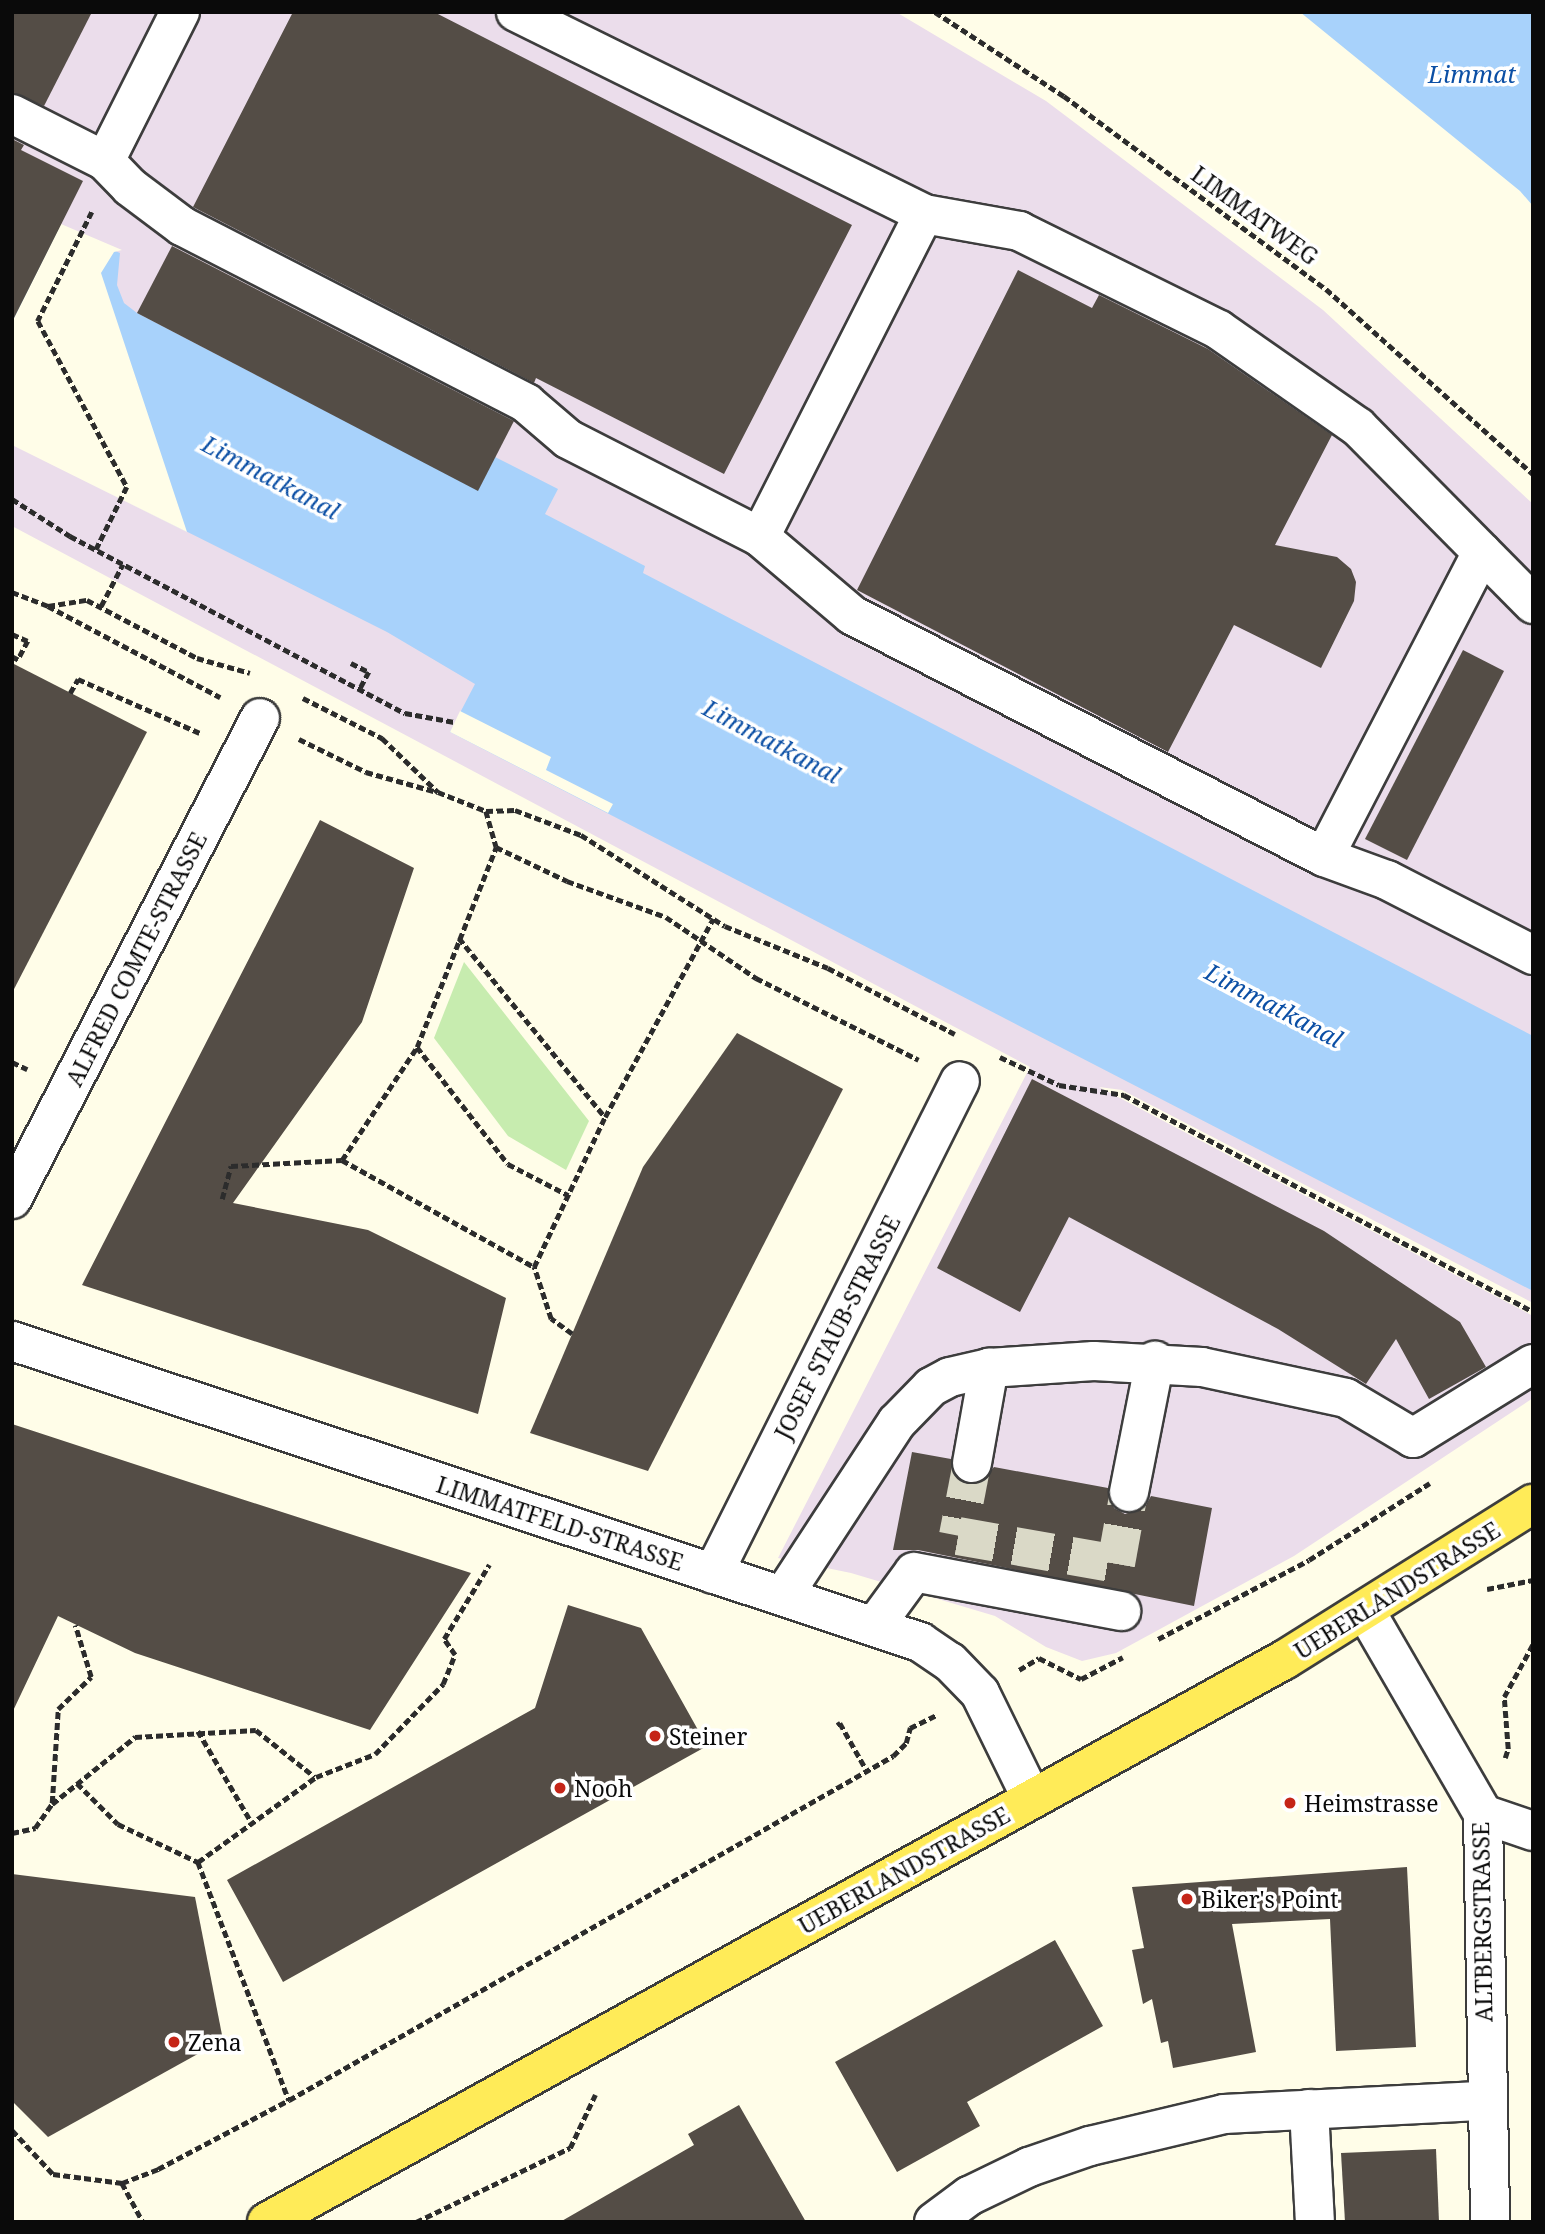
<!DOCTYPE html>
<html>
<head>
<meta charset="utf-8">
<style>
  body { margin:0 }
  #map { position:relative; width:1545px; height:2234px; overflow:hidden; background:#fffde8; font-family:"Noto Serif",serif }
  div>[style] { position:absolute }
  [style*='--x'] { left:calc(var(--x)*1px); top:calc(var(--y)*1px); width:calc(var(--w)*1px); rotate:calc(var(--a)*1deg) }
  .industrial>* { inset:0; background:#ebddeb }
  .green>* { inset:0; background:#c7ecaf }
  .water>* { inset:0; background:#a8d2fb }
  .pier>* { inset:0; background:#fffde8 }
  .building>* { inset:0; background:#544d46 }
  .minor-tunnel>* { height:38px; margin-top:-19px; transform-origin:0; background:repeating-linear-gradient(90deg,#dad9c7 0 38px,transparent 0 57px) }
  .path>* { height:4.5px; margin-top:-2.25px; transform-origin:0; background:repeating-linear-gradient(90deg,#2c2c2c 0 7px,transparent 0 10.5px) }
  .roads { filter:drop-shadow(2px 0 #3d3d3d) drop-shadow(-2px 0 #3d3d3d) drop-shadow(0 2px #3d3d3d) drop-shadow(0 -2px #3d3d3d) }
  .minor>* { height:38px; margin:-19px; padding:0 19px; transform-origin:19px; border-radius:19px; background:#fff }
  .major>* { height:38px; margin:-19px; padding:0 19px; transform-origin:19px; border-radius:19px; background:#ffeb58 }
  .dots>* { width:19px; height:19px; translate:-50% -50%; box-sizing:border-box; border:4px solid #fff; border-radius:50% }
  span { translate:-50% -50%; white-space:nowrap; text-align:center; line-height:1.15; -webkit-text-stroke:7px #fff; paint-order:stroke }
  .street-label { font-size:23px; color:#0a0a0a }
  .poi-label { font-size:23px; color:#0a0a0a }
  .left { translate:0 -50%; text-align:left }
  .water-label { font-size:24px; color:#0b4fa5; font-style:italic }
  .frame { position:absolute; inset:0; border:14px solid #0a0a0a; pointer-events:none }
</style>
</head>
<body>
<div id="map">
  <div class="industrial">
    <i style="clip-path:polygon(12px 12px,896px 12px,1046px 101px,1323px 310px,1533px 504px,1533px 1303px,1122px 1090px,1099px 1087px,1533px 1316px,1533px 1398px,1294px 1556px,1116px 1653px,1082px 1661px,1046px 1647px,995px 1616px,851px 1573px,778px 1558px,1030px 1067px,12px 526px)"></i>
  </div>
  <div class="green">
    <i style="clip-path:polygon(464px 962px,589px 1121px,566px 1170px,508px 1136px,434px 1038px)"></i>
  </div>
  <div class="water">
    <i style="clip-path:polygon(1300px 12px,1533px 12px,1533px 206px,1520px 191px)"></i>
    <i style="clip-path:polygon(12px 208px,120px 253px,117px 285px,124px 303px,137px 313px,478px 490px,495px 457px,558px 489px,545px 514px,645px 566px,643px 573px,1533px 1036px,1533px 1291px,450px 732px,475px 684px,387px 632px,12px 444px)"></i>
  </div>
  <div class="pier">
    <i style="clip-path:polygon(61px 224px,122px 250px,114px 252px,101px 273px,187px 532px,12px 445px,12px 322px)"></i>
    <i style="clip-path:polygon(460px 711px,551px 757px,546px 770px,613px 804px,608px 813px,450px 732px)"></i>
  </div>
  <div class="building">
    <i style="clip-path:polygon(12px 12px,92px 12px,44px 106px,12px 92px)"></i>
    <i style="clip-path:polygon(293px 12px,434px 12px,852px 225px,724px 474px,536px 378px,534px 383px,193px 207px)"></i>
    <i style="clip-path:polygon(12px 139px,24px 145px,21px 150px,83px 181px,12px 322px)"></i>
    <i style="clip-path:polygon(172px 246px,514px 421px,478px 491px,137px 313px)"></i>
    <i style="clip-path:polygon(1018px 270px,1092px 308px,1099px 295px,1208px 349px,1332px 435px,1275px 545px,1337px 557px,1351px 569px,1356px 582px,1354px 601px,1321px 668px,1234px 625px,1168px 752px,857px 590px)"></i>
    <i style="clip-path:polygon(1463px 650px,1504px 671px,1407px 860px,1365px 839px)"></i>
    <i style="clip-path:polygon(12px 663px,147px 732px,12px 993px)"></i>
    <i style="clip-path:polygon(320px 820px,414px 868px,362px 1022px,233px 1203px,368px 1230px,506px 1298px,478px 1414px,82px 1285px)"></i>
    <i style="clip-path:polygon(737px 1033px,843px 1089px,648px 1471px,530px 1433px,643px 1167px)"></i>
    <i style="clip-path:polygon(1032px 1079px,1324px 1231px,1460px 1322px,1486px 1367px,1429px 1399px,1396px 1339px,1366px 1384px,1278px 1329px,1069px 1217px,1020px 1312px,937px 1268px)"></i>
    <i style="clip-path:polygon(12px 1424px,192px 1483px,471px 1573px,370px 1730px,135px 1653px,58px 1616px,12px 1713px)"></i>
    <i style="clip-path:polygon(912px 1452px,951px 1459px,952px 1471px,967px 1484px,980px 1483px,994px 1467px,1108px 1488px,1114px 1508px,1125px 1514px,1145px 1507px,1151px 1496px,1212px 1508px,1194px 1606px,918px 1550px,893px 1550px)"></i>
    <i style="clip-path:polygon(568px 1605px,641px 1628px,707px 1746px,283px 1982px,227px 1880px,535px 1708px)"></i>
    <i style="clip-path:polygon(1407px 1867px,1416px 2047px,1336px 2051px,1330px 1919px,1232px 1924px,1256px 2052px,1173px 2068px,1168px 2041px,1161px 2043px,1152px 1999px,1143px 2004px,1132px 1950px,1144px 1948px,1132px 1887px)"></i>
    <i style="clip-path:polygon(12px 1874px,195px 1897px,223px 2040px,48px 2137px,12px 2101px)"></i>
    <i style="clip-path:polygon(1055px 1940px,1103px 2026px,967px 2102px,980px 2126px,897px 2172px,835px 2062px)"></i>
    <i style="clip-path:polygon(739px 2105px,806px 2222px,560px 2222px,694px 2145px,688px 2134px)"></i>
    <i style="clip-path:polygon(1436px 2149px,1439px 2222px,1345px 2222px,1341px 2153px)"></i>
  </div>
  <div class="minor-tunnel">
    <i style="--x:972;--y:1463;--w:74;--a:100.9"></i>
    <i style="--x:958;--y:1536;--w:160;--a:10"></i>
    <i style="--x:1116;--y:1564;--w:73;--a:-79.8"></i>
  </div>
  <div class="path">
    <i style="--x:935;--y:12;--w:154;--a:33.1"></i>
    <i style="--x:1064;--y:96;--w:325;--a:36.4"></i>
    <i style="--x:1326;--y:289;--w:278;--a:41.8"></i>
    <i style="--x:92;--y:212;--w:122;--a:116.4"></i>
    <i style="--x:38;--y:321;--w:188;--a:61.8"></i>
    <i style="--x:127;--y:487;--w:70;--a:116.2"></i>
    <i style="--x:12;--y:499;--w:69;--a:32.5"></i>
    <i style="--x:70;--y:536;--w:379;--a:27.9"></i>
    <i style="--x:405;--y:713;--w:50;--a:10.4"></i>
    <i style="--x:12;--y:592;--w:39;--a:21"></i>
    <i style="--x:48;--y:606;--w:39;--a:-9"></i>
    <i style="--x:87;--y:600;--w:124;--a:27.8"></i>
    <i style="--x:197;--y:658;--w:55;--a:15.8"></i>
    <i style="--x:48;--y:606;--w:195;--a:27.9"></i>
    <i style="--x:101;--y:606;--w:47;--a:-62.4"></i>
    <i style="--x:12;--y:634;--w:17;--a:24"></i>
    <i style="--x:28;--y:641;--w:21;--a:118"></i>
    <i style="--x:18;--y:660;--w:7;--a:-153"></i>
    <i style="--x:351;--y:663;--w:20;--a:27"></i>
    <i style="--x:369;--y:672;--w:19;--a:118"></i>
    <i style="--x:70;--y:693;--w:16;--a:-60"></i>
    <i style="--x:78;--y:679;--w:133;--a:23.9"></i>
    <i style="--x:303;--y:698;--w:89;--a:26.9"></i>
    <i style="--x:382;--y:738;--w:78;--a:44"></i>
    <i style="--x:438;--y:792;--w:52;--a:21.6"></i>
    <i style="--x:486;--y:811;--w:29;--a:-2"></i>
    <i style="--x:515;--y:810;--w:71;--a:20.7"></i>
    <i style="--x:581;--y:835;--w:170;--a:32.3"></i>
    <i style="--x:725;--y:926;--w:111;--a:22.2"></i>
    <i style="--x:828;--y:968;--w:143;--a:27.5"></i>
    <i style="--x:299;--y:739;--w:75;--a:26.2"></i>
    <i style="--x:366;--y:772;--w:74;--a:15.7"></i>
    <i style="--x:486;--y:811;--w:37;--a:74"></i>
    <i style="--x:459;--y:938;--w:231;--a:50.8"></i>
    <i style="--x:417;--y:1047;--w:148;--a:52.1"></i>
    <i style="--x:508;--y:1164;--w:68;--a:27.3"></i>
    <i style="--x:1000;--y:1057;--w:65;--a:25.4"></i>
    <i style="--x:1059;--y:1085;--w:66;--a:8.7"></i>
    <i style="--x:1124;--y:1095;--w:463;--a:27.9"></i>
    <i style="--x:12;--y:1062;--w:17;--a:25"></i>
    <i style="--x:342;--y:1160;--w:220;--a:29.1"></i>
    <i style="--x:222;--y:1199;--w:34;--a:-75"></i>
    <i style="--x:231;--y:1166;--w:111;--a:-3.1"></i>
    <i style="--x:342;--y:1160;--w:136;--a:-56.4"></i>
    <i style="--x:417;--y:1047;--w:215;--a:-68.4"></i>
    <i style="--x:496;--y:847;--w:79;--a:25.6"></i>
    <i style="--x:567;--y:881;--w:105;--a:20"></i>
    <i style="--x:666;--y:917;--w:109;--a:34.1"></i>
    <i style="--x:756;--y:978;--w:182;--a:26.7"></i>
    <i style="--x:572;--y:1334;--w:26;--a:-144"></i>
    <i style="--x:551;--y:1319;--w:55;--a:-108.1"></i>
    <i style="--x:534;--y:1267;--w:166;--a:-64.7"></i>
    <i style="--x:605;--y:1117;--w:226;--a:-61.4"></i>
    <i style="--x:1487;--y:1589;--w:47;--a:-11.1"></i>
    <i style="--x:1158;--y:1639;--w:170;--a:-27.6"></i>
    <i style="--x:1309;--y:1560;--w:143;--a:-32.5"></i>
    <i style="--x:1019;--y:1670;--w:23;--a:-31"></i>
    <i style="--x:1039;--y:1658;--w:47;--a:26.6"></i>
    <i style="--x:1081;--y:1679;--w:47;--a:-27.6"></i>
    <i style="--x:837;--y:1725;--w:4;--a:-34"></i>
    <i style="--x:840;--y:1723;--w:55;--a:60.6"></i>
    <i style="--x:198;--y:1731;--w:107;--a:59.6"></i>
    <i style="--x:1505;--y:1758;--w:9;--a:-72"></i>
    <i style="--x:1508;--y:1749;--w:52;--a:-94.4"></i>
    <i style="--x:1504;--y:1697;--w:60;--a:-61.3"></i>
    <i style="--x:77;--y:1783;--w:58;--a:45"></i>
    <i style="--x:118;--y:1824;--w:89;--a:25.4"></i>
    <i style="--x:198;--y:1862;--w:255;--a:69.1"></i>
    <i style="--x:52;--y:1803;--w:94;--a:-86.3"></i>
    <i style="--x:58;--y:1709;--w:46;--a:-44.1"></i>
    <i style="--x:91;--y:1677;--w:54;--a:-107.1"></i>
    <i style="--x:12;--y:1833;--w:24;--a:-12"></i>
    <i style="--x:35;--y:1828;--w:29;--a:-55"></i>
    <i style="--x:52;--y:1804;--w:107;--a:-38.9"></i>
    <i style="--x:135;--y:1737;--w:121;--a:-3.3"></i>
    <i style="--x:256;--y:1730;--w:75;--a:38.5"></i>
    <i style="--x:198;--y:1862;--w:145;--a:-35.8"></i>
    <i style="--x:316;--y:1777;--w:63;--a:-21.3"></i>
    <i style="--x:375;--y:1754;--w:98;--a:-45.8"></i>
    <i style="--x:443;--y:1684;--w:31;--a:-68"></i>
    <i style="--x:455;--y:1655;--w:19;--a:-125"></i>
    <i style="--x:444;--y:1639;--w:87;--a:-58.7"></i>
    <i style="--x:12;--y:2130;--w:60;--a:47"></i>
    <i style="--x:53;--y:2174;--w:70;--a:7.4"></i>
    <i style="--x:122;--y:2183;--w:39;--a:-21"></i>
    <i style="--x:158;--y:2169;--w:148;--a:-27.8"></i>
    <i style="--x:289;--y:2100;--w:695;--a:-29.66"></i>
    <i style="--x:893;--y:1756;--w:18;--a:-45"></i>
    <i style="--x:906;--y:1743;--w:16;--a:-75"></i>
    <i style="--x:910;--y:1728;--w:30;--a:-26"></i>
    <i style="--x:122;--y:2183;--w:44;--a:61.7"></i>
    <i style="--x:416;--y:2222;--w:171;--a:-25.7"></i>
    <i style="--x:570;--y:2148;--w:59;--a:-64.7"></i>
  </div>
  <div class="roads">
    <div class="minor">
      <i style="--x:516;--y:12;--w:455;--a:26.3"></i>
      <i style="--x:924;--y:214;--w:97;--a:10.1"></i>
      <i style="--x:1019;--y:231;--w:223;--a:26.3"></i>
      <i style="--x:1219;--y:330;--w:169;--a:34.9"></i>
      <i style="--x:1358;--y:427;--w:249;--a:45.3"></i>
      <i style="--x:12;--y:114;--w:104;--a:26.8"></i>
      <i style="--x:105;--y:161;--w:36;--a:46"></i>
      <i style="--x:130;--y:187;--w:65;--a:36.9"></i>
      <i style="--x:182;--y:226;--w:387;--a:27.2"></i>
      <i style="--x:526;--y:403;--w:55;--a:40.6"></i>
      <i style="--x:568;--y:439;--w:216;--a:27"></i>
      <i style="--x:760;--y:537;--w:121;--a:40.3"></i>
      <i style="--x:852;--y:615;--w:530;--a:27.14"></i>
      <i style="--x:1324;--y:857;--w:67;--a:20.1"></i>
      <i style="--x:1387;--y:880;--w:164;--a:27.2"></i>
      <i style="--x:105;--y:161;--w:167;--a:-63.3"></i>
      <i style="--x:760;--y:537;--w:362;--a:-63.1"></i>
      <i style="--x:1324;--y:857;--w:343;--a:-62.6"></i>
      <i style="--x:12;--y:1199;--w:541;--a:-62.72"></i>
      <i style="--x:12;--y:1341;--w:957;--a:18.34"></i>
      <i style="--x:920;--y:1642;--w:36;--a:34"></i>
      <i style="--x:950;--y:1662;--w:43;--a:45.9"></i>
      <i style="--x:980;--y:1693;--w:118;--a:63.9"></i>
      <i style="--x:972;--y:1463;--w:97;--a:-79.9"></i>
      <i style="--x:1129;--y:1492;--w:134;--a:-78.8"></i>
      <i style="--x:713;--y:1574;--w:551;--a:-63.39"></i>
      <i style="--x:783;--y:1596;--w:208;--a:-56.8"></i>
      <i style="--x:897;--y:1422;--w:49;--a:-45.8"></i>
      <i style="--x:931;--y:1387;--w:21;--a:-28"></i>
      <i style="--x:950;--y:1377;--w:40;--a:-13"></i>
      <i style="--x:989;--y:1368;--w:105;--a:-3.8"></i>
      <i style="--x:1094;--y:1361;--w:108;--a:3.2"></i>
      <i style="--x:1202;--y:1367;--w:147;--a:12.1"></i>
      <i style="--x:1346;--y:1398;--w:78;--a:30.8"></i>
      <i style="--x:1413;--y:1438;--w:141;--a:-31.7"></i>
      <i style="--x:1366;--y:1612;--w:233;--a:59.9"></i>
      <i style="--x:1483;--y:1814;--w:408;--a:89"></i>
      <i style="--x:876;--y:1624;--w:64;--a:-53.8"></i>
      <i style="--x:914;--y:1572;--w:211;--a:10.7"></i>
      <i style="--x:1483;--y:1814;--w:53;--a:18.8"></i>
      <i style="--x:1309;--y:2109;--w:113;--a:87"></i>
      <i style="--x:934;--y:2222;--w:44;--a:-36.6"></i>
      <i style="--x:969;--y:2196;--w:67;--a:-25.8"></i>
      <i style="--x:1029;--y:2167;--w:65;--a:-19"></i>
      <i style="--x:1090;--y:2146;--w:138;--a:-13.4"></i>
      <i style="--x:1224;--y:2114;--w:260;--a:-2.9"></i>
    </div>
    <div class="major">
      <i style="--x:267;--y:2222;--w:1162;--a:-28.93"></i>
      <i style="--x:1284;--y:1660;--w:294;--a:-32.1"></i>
    </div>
  </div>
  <div class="dots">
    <i style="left:655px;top:1736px;background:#c52518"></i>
    <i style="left:560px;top:1788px;background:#c52518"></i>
    <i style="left:1290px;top:1803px;background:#c52518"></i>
    <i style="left:1187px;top:1899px;background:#c52518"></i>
    <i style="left:174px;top:2042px;background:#c52518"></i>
  </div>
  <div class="street-label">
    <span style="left:1255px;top:215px;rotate:36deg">LIMMATWEG</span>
    <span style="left:136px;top:959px;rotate:-63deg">ALFRED COMTE-STRASSE</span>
    <span style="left:837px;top:1327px;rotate:-63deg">JOSEF STAUB-STRASSE</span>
    <span style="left:560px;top:1523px;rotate:18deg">LIMMATFELD-STRASSE</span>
    <span style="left:1397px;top:1590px;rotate:-32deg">UEBERLANDSTRASSE</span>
    <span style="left:904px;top:1870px;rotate:-29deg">UEBERLANDSTRASSE</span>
    <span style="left:1482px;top:1922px;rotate:-91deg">ALTBERGSTRASSE</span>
  </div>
  <div class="poi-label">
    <span class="left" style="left:669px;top:1736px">Steiner</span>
    <span class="left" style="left:574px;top:1788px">Nooh</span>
    <span class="left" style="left:1304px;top:1803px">Heimstrasse</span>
    <span class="left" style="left:1201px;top:1899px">Biker's Point</span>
    <span class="left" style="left:188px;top:2042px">Zena</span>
  </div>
  <div class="water-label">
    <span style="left:1472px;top:74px">Limmat</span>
    <span style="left:271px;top:477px;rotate:28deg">Limmatkanal</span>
    <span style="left:772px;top:741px;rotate:28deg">Limmatkanal</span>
    <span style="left:1274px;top:1005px;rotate:28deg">Limmatkanal</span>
  </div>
  <div class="frame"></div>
</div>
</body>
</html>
